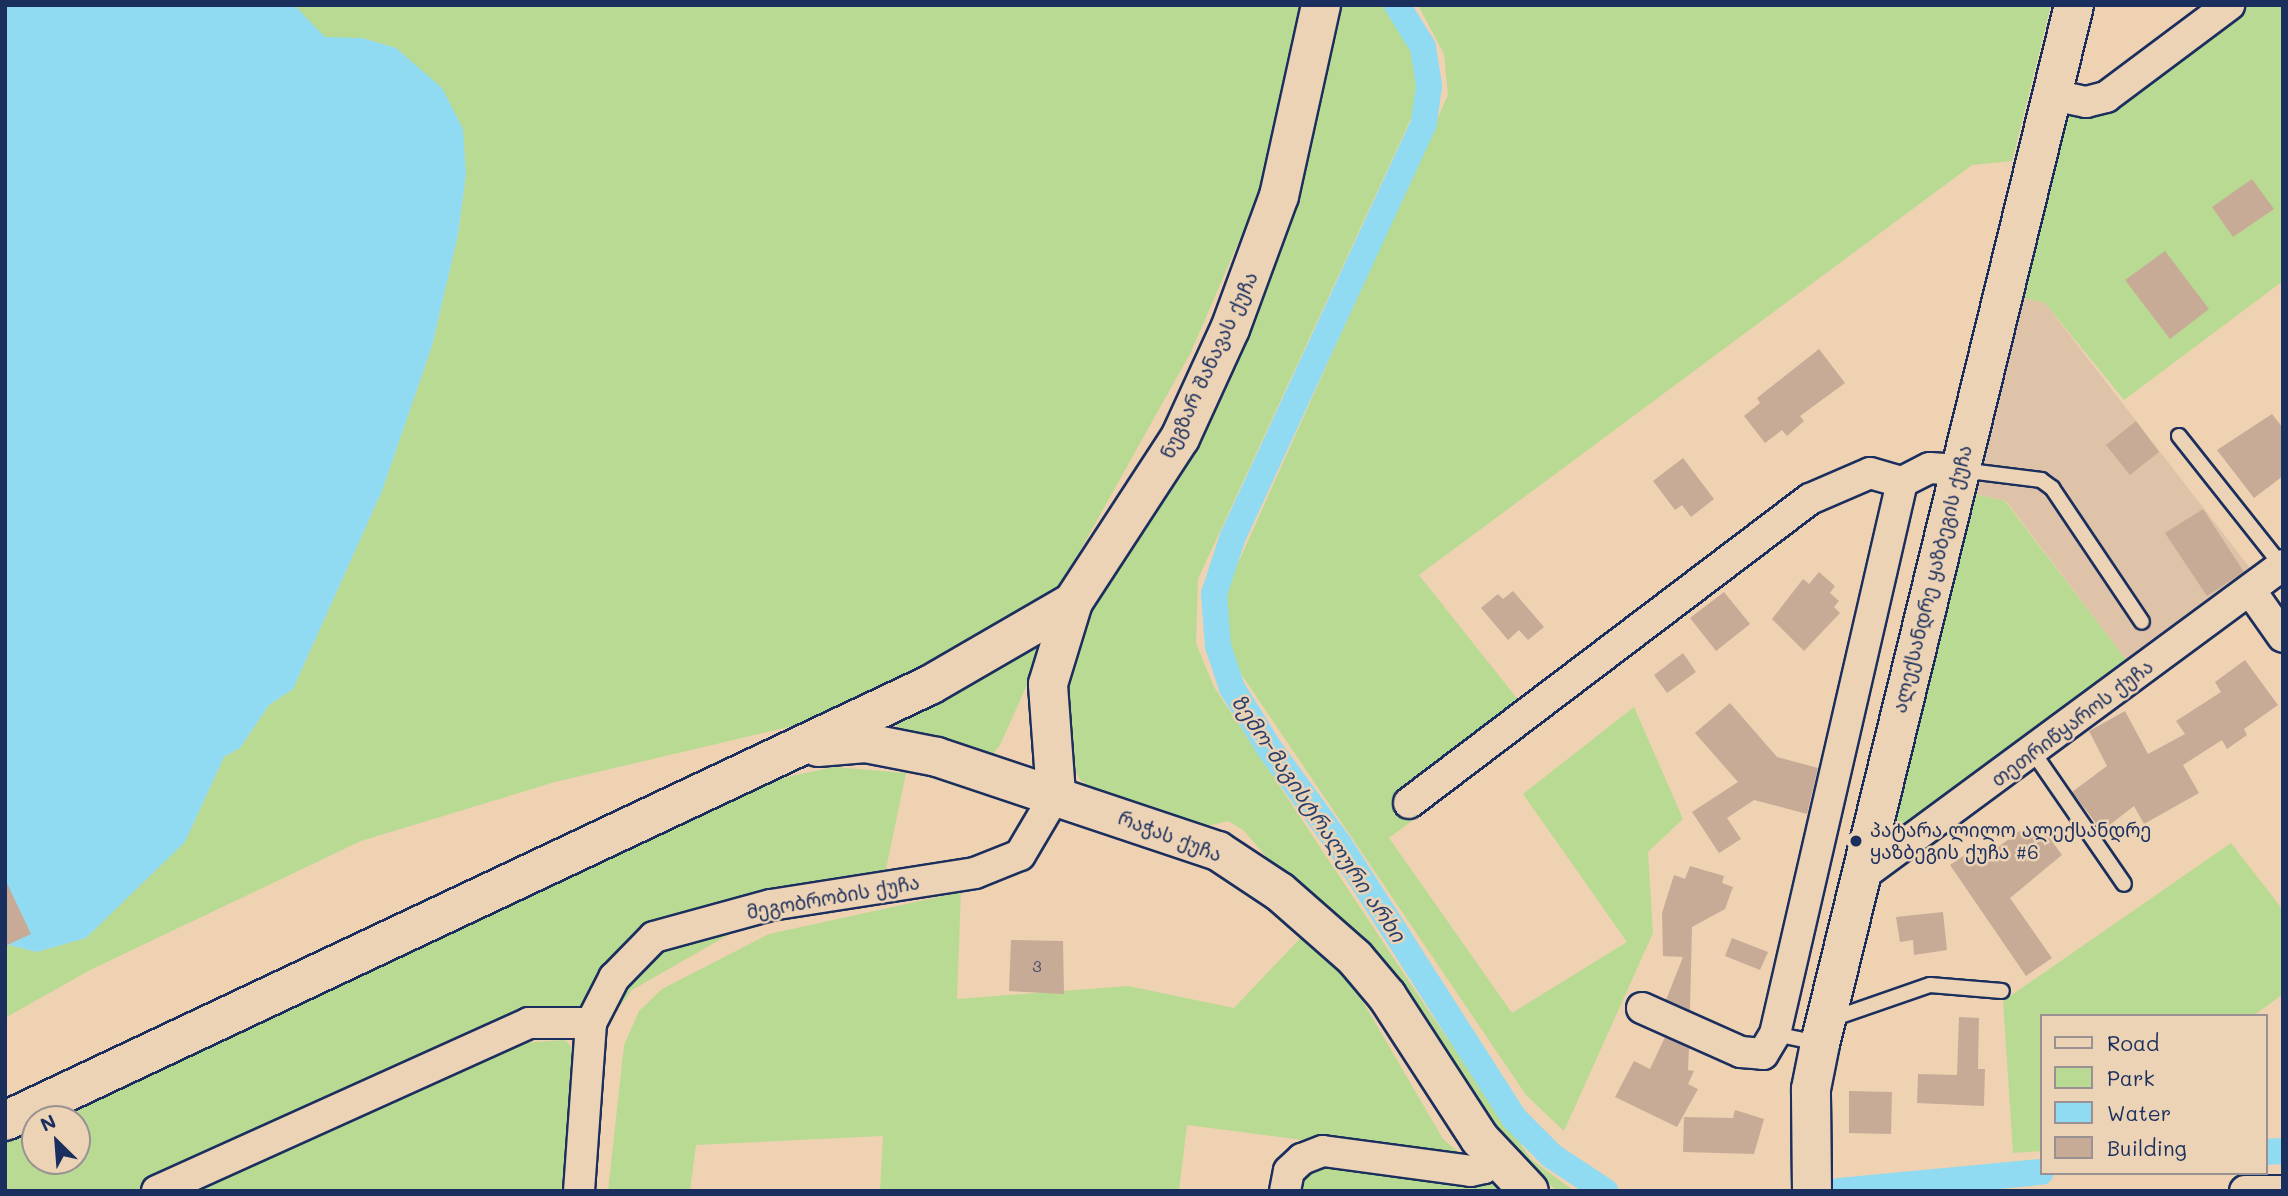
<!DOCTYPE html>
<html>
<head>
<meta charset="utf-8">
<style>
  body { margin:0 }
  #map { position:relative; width:2288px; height:1196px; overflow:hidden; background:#efd2b2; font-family:Mali,"Noto Sans Georgian",sans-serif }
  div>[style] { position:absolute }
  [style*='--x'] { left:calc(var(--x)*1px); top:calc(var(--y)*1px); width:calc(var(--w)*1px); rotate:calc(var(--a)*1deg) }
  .built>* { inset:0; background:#dfc3a8 }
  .green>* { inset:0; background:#b9da93 }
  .water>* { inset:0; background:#90dbf1 }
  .canal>* { height:26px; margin:-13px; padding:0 13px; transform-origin:13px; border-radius:13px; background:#90dbf1 }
  .building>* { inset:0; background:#c7ab96 }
  .roads { filter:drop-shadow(2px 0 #1b2f5e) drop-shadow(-2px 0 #1b2f5e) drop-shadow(0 2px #1b2f5e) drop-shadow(0 -2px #1b2f5e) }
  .lane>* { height:14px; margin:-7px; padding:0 7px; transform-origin:7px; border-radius:7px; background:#edd3b5 }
  .street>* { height:30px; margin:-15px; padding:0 15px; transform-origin:15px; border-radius:15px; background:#edd3b5 }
  .secondary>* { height:38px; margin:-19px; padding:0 19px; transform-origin:19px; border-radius:19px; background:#edd3b5 }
  .dots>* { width:19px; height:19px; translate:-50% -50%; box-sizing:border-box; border:4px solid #edd3b5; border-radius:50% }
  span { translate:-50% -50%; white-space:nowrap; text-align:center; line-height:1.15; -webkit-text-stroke:5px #edd3b5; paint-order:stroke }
  .number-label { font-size:16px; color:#464e6c }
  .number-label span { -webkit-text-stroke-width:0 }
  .street-label { font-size:19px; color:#1b2f5e }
  .poi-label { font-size:19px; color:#1b2f5e }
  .left { translate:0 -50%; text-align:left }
  .water-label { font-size:21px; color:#27406d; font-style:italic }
  .frame { position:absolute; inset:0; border:7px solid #1b2f5e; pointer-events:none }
  .legend { position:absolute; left:2040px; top:1014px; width:228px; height:161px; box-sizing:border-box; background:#edd3b5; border:2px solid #999192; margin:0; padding:9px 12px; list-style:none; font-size:21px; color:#1b2f5e }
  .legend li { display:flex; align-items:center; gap:14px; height:35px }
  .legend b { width:35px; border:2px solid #999192 }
  .north { position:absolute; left:21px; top:1105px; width:70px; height:70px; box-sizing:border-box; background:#edd3b5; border:2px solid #999192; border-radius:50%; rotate:335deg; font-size:19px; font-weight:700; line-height:28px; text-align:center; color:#1b2f5e }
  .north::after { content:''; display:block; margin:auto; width:24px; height:32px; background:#1b2f5e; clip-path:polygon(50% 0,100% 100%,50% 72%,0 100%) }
</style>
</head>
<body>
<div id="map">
  <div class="built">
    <i style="clip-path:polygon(2020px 297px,2045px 303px,2253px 572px,2131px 666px,2006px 501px,1970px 493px)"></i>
  </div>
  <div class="green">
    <i style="clip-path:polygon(294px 5px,1302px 5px,1279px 123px,1254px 206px,1191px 352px,1053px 599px,890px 688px,805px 723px,555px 782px,361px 841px,90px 970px,5px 1018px,5px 944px,37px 952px,86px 938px,185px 842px,224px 757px,240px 748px,269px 705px,293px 689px,382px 491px,432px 346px,458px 235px,466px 174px,418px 68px,396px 48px,362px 38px,325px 38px)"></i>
    <i style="clip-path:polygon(1337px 5px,1384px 5px,1406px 34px,1416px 56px,1419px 84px,1414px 112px,1198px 579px,1196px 643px,1214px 687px,1430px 1013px,1531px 1159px,1574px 1191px,1557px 1191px,1526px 1163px,1458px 1075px,1243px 830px,1228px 821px,1193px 830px,1104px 798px,1080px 780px,1071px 761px,1063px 708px,1083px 625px,1113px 573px)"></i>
    <i style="clip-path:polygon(1418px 5px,2051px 5px,2012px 161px,1972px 165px,1419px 575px,1539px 726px,1389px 838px,1512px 1013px,1627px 942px,1523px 794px,1634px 707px,1683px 819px,1648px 852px,1653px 933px,1564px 1131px,1526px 1095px,1233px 662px,1225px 606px,1230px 581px,1448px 95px,1444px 54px)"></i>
    <i style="clip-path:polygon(2247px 5px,2283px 5px,2283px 281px,2124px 400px,2045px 303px,2020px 297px,2064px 110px,2114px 104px)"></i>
    <i style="clip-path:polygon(1970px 493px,2005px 501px,2131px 666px,1905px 828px,1895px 826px,1888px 819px)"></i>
    <i style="clip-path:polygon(1039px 635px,1045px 639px,1041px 654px,1000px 745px,991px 757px,901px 734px,896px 724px,899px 716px,1016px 658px)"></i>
    <i style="clip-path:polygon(834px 767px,906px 773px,881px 893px,770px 911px,632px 990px,609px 1021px,525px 1018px,140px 1191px,5px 1191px,5px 1139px,35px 1126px,35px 1161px,77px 1161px,77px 1119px,50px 1119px,773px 780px)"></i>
    <i style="clip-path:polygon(2231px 843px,2283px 910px,2283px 994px,2253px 1016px,2041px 1016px,2041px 1151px,2013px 1153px,2003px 1001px)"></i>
    <i style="clip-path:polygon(961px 892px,957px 999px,1128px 986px,1234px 1008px,1309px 929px,1344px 969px,1443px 1139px,1504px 1191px,1298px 1191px,1303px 1140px,1187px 1125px,1179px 1191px,880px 1191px,883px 1136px,696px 1145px,690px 1191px,608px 1191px,624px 1045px,639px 1011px,662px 989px,769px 934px)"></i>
    <i style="clip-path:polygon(565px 1040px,592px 1070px,575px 1191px,196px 1191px,521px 1043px)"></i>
  </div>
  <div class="water">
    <i style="clip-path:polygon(5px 5px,294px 5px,325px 37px,362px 38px,396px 48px,442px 88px,463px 129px,466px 174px,458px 235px,432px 346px,382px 491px,293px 689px,269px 705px,240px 748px,224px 757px,185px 842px,86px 938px,37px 952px,5px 944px)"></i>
  </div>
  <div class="canal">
    <i style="--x:1397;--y:5;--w:49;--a:58.2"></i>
    <i style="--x:1423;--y:47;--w:39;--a:81"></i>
    <i style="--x:1429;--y:86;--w:37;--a:98"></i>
    <i style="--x:1424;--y:123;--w:455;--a:114.8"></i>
    <i style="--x:1233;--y:536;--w:61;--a:108.1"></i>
    <i style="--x:1214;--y:594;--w:52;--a:85.6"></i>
    <i style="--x:1218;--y:646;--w:44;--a:71.6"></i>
    <i style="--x:1232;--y:688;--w:70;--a:58.3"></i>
    <i style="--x:1269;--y:748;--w:119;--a:53.9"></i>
    <i style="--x:1339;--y:844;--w:325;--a:57.4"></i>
    <i style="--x:1514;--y:1118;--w:54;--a:45"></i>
    <i style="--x:1552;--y:1156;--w:64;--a:33.4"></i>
    <i style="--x:2265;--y:1152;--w:18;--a:-3"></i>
    <i style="--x:1839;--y:1191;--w:203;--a:-5.4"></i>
  </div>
  <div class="building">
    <i style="clip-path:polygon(2252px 179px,2274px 209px,2233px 237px,2212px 207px)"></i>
    <i style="clip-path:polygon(2165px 251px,2209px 309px,2170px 339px,2125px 280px)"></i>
    <i style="clip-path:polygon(1819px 349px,1845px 383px,1800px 416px,1804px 421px,1787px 436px,1782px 430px,1765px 443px,1744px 416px,1760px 403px,1757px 398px)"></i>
    <i style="clip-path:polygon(2272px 414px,2283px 428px,2283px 476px,2254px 498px,2217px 450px)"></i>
    <i style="clip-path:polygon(2136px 421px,2159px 452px,2130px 475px,2106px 445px)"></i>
    <i style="clip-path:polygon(1683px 458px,1714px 499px,1691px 517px,1682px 505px,1675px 510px,1653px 481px)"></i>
    <i style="clip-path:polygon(2203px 509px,2244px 572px,2207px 596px,2165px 533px)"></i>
    <i style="clip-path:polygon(1819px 572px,1835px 586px,1830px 593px,1839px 601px,1834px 607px,1840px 613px,1804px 651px,1772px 619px,1803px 579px,1809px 584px)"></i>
    <i style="clip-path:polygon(1513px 591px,1544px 627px,1528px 640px,1519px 630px,1508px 640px,1481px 608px,1498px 594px,1503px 599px)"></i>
    <i style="clip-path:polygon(1724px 592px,1750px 624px,1716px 651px,1690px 618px)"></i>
    <i style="clip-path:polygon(1683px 653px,1696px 672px,1667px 693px,1654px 675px)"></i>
    <i style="clip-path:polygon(2245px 660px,2278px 705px,2244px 729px,2247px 735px,2227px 749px,2222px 740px,2183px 765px,2199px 793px,2144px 824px,2134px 806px,2102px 831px,2072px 792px,2107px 766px,2089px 731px,2125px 711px,2148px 754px,2185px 734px,2176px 721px,2221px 692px,2215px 682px)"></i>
    <i style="clip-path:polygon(1730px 703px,1777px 757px,1818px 768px,1807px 814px,1754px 800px,1727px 818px,1741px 839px,1719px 853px,1692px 812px,1738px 782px,1695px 733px)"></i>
    <i style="clip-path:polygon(2040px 825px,2062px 855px,2010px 898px,2052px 958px,2026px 976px,1950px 865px,1975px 848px,1982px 859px,2021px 830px,2029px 833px)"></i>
    <i style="clip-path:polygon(1690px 866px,1724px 876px,1722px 883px,1733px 887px,1725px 909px,1692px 927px,1690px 1010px,1666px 1000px,1683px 957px,1663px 956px,1662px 913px,1674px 875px,1685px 879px)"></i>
    <i style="clip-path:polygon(5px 879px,31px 934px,5px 946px)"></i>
    <i style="clip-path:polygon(1943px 912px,1947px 950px,1914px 955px,1913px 940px,1900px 942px,1896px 917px)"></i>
    <i style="clip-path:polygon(1732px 938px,1768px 952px,1760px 970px,1725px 956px)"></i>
    <i style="clip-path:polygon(1011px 940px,1063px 941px,1064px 994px,1009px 991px)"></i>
    <i style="clip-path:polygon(1959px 1017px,1979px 1018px,1978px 1069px,1985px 1069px,1984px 1106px,1917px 1103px,1918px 1074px,1957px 1075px)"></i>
    <i style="clip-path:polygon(1665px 1037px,1689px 1048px,1688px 1070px,1694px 1071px,1688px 1084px,1698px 1089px,1677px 1127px,1615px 1097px,1634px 1061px,1650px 1069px)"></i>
    <i style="clip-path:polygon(1849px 1091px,1892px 1092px,1891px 1134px,1849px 1133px)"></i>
    <i style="clip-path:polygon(1735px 1110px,1764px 1119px,1754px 1154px,1683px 1152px,1684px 1117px,1733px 1118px)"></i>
  </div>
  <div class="roads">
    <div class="lane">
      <i style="--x:2179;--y:436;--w:166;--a:51.6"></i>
      <i style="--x:1961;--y:470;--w:81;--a:7.1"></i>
      <i style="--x:2041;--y:480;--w:14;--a:36"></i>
      <i style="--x:2052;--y:488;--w:161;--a:56.1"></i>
      <i style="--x:2033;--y:752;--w:160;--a:55.4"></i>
      <i style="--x:1829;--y:1020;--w:107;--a:-19.1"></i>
      <i style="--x:1930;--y:985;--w:72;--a:4.8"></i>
      <i style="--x:1775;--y:1034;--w:44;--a:11.8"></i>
    </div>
    <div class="street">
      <i style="--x:2053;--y:95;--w:34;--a:12"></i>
      <i style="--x:2086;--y:102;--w:21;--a:-14"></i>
      <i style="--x:2106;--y:97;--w:154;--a:-36.8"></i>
      <i style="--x:2250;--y:590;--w:57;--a:54.9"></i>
      <i style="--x:1409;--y:803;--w:503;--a:-37.17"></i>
      <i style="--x:1810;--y:499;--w:65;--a:-23.4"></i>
      <i style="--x:1870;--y:473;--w:33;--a:16"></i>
      <i style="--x:1859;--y:878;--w:527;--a:-36.44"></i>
      <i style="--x:1642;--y:1008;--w:108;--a:24"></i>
      <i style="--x:1741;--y:1052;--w:22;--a:5"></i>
      <i style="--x:1763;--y:1054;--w:23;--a:-59"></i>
      <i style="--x:1775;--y:1034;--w:566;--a:-77.04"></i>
      <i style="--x:1902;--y:482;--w:31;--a:-27"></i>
      <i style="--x:1930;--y:468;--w:29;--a:4"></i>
      <i style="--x:157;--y:1191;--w:408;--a:-24.3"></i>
      <i style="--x:529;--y:1023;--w:62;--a:0"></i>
      <i style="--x:579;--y:1191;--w:168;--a:-85.9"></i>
      <i style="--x:591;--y:1023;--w:51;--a:-62.9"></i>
      <i style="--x:614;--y:978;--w:57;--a:-45.7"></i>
      <i style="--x:654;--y:937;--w:121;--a:-15.3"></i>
      <i style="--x:771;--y:905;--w:206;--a:-8.9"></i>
      <i style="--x:975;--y:873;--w:48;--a:-21.8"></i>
      <i style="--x:1020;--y:855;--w:71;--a:-59.5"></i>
      <i style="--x:1285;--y:1191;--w:20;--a:-79"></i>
      <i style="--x:1289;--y:1171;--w:18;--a:-43"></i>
      <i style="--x:1302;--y:1159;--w:22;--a:-21"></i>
      <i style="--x:1323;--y:1151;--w:149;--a:7.7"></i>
      <i style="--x:1471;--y:1171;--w:13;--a:-13"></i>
      <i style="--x:1484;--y:1168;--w:16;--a:-47"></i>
      <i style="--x:2245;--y:1191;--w:35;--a:0"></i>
    </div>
    <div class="secondary">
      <i style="--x:818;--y:747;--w:48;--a:-4.8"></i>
      <i style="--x:866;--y:743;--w:72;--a:11.2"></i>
      <i style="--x:937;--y:757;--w:296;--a:18.5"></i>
      <i style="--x:1218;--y:851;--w:74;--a:33.5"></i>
      <i style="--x:1280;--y:892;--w:100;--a:41.3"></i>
      <i style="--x:1355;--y:958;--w:50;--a:49.9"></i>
      <i style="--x:1387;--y:996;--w:171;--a:57"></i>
      <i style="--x:1480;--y:1139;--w:71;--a:46.7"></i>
      <i style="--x:1056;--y:794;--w:110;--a:-94.2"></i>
      <i style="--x:1048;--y:684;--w:86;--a:-73"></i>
      <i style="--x:5;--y:1121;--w:1023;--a:-25.24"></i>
      <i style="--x:930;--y:685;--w:165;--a:-30.1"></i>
      <i style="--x:1073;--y:602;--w:196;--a:-56.9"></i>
      <i style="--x:1180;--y:438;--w:120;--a:-65.4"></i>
      <i style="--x:1230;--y:329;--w:142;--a:-69.8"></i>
      <i style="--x:1279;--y:196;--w:196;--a:-77.6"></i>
      <i style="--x:1812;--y:1191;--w:102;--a:-90.6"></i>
      <i style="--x:1811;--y:1089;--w:46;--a:-78.7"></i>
      <i style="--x:1820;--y:1044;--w:1070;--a:-76.26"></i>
    </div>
  </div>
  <div class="dots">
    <i style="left:1856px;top:841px;background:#1b2f5e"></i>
  </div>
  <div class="number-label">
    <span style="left:1037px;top:966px">3</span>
  </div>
  <div class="street-label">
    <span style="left:1209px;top:365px;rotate:-65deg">ნუგზარ შანავას ქუჩა</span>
    <span style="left:1932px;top:579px;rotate:-76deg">ალექსანდრე ყაზბეგის ქუჩა</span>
    <span style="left:2072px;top:723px;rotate:-37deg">თეთრიწყაროს ქუჩა</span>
    <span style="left:1170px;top:836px;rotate:21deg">რაჭას ქუჩა</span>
    <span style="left:833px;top:897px;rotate:-10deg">მეგობრობის ქუჩა</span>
  </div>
  <div class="poi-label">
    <span class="left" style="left:1870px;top:841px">პატარა ლილო ალექსანდრე<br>ყაზბეგის ქუჩა #6</span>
  </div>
  <div class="water-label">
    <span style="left:1319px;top:818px;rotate:56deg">ზემო-მაგისტრალური არხი</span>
  </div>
  <div class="frame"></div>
  <ul class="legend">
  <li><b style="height:9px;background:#edd3b5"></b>Road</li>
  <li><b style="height:19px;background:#b9da93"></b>Park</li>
  <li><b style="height:19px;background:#90dbf1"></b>Water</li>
  <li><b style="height:19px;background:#c7ab96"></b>Building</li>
  </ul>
  <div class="north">N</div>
</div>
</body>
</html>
